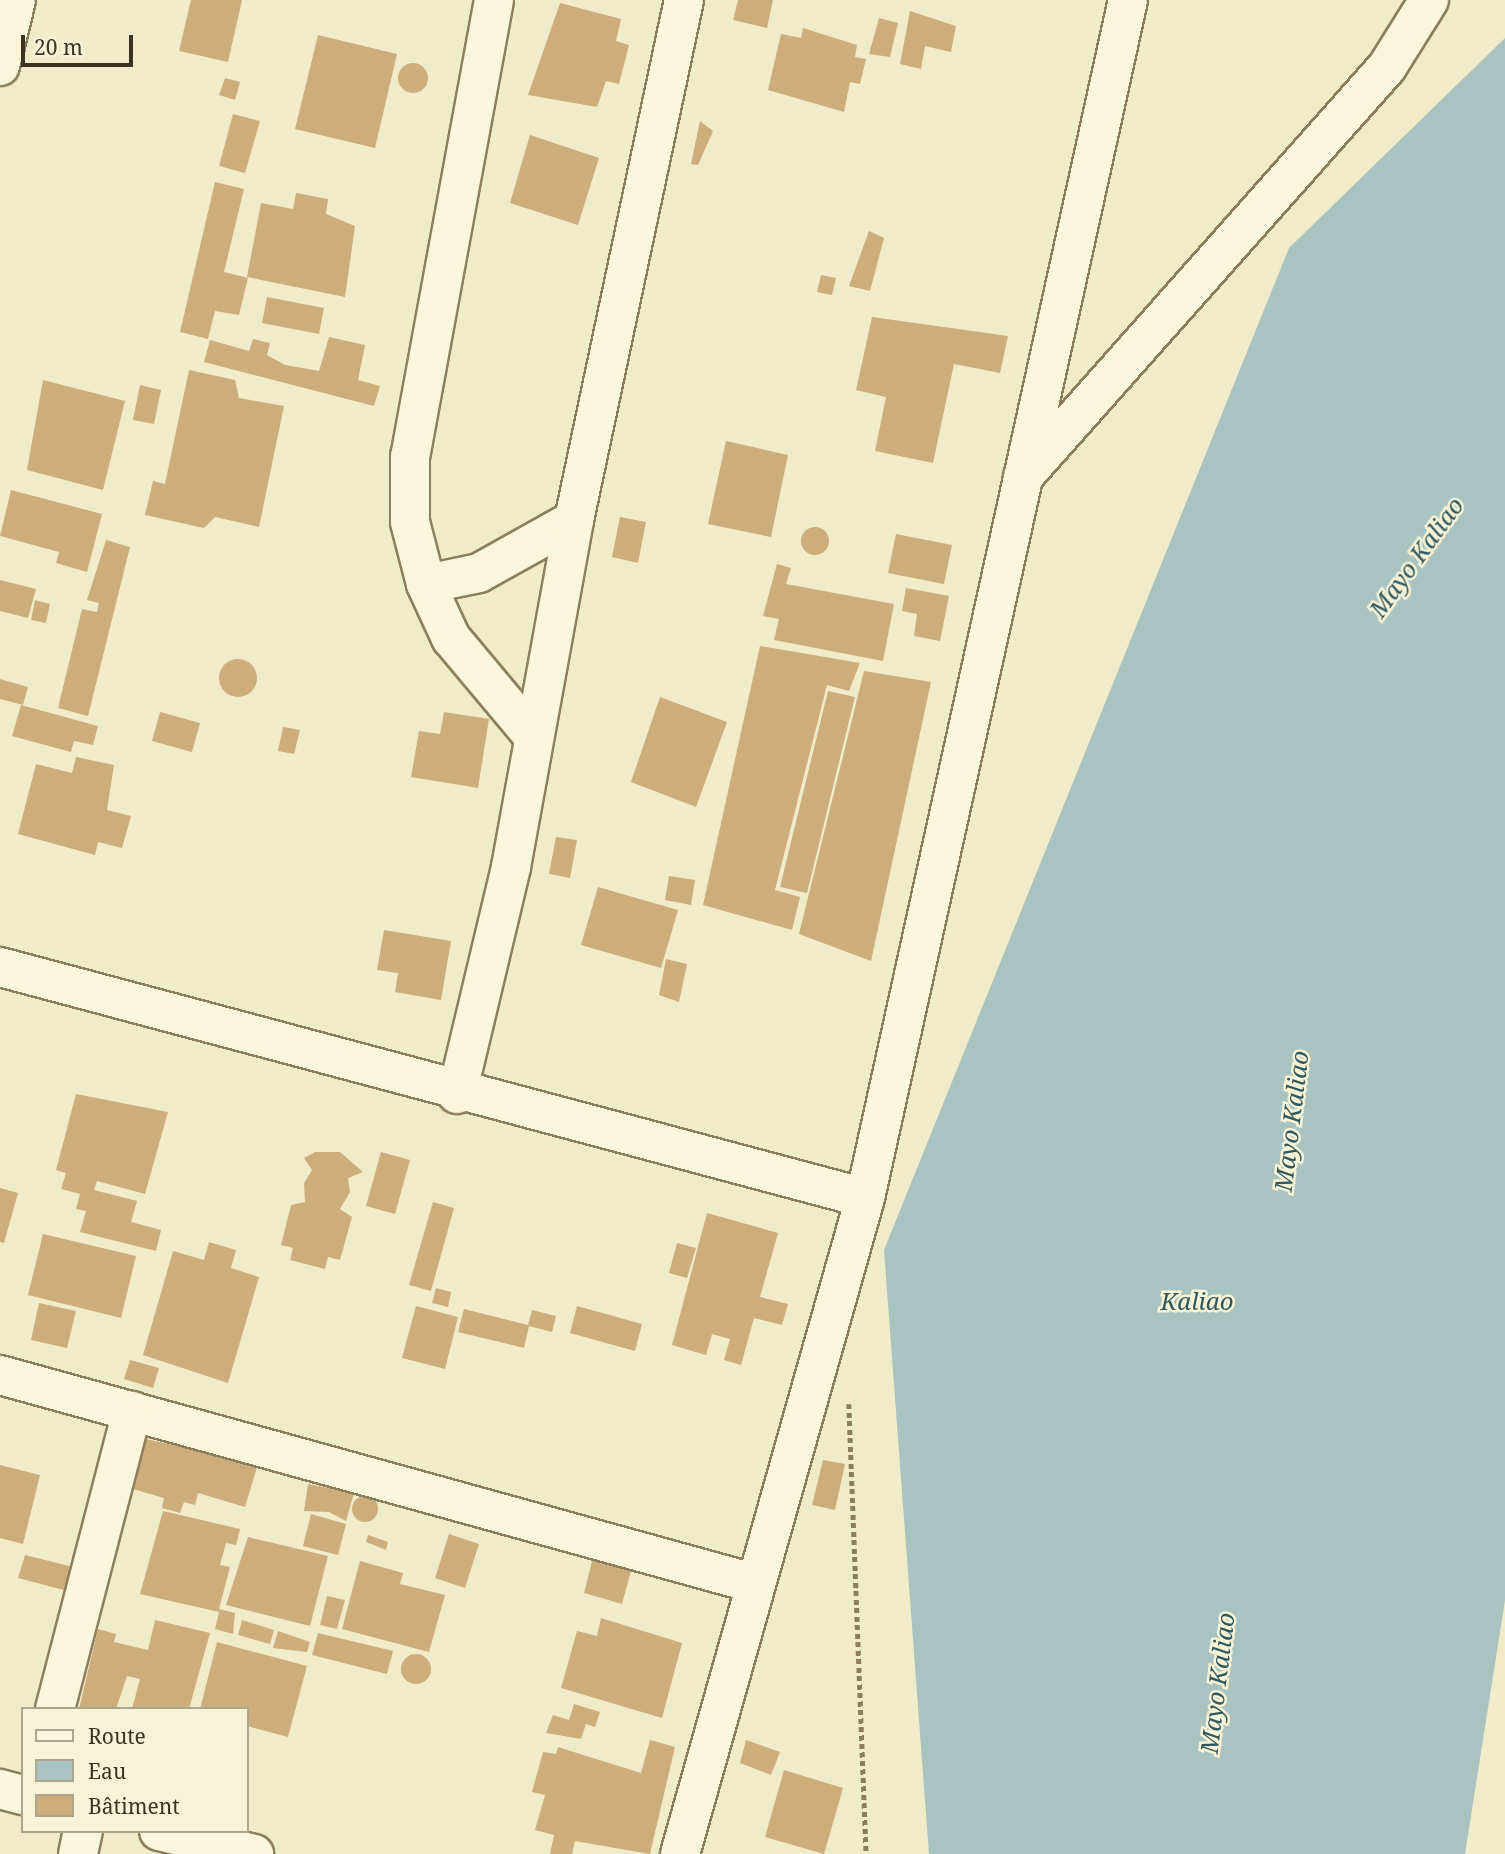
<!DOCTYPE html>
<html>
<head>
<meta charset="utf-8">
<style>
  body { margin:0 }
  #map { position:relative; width:1505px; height:1854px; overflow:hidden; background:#f0ebc8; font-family:"Noto Serif",serif }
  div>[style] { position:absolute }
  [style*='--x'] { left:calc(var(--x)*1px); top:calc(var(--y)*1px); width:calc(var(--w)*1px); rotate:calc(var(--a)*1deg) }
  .water>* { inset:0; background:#a9c3c0 }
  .building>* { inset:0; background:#cead7d }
  .round { border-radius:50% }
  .path>* { height:4.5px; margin-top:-2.25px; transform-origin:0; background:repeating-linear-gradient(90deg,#8c7e5c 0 5px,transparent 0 8.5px) }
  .roads { filter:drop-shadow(2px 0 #8c7e5c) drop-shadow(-2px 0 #8c7e5c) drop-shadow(0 2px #8c7e5c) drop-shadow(0 -2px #8c7e5c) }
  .minor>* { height:38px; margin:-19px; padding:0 19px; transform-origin:19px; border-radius:19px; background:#faf6db }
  span { translate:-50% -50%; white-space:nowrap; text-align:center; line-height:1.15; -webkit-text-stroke:5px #f7f3d7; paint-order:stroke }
  .water-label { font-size:24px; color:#2f575c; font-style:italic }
  .legend { position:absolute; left:21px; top:1707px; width:228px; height:126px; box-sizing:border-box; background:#f7f3d7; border:2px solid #aca68e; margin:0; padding:9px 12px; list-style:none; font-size:21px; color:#3c3320 }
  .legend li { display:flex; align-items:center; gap:14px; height:35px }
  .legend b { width:35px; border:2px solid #aca68e }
  .scale { position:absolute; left:21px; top:35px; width:112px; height:32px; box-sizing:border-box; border:4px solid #3c3320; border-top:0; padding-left:9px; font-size:21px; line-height:24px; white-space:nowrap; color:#3c3320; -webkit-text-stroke:5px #f7f3d7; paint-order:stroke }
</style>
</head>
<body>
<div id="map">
  <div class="water">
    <i style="clip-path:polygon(1505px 38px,1505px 1600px,1465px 1854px,929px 1854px,884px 1250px,1289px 248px)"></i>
  </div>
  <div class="building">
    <i style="clip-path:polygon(191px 0,242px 0,228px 62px,179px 51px)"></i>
    <i style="clip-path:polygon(738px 0,773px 0,767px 28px,733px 20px)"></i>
    <i style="clip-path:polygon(560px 3px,621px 19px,616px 41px,629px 45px,619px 84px,606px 81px,597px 107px,528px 95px)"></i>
    <i style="clip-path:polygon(910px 11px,956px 26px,951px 52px,925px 46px,921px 69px,900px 64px)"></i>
    <i style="clip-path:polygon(879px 18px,898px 23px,890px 57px,869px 54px)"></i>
    <i style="clip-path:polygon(803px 28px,857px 45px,855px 57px,866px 59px,860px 84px,850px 82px,844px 112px,768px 90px,781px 34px,801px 38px)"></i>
    <i style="clip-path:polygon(318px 35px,397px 54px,375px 148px,295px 129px)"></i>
    <i class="round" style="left:398px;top:63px;width:30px;height:30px"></i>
    <i style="clip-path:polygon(225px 78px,240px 82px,235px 100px,219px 95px)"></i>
    <i style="clip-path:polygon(233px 114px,260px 121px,245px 173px,219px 166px)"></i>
    <i style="clip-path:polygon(700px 121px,713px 131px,698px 165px,691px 164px)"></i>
    <i style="clip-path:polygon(530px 135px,599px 158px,578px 225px,510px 203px)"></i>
    <i style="clip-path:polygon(215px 182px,244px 189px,224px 272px,248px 278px,239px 315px,215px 311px,208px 339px,180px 332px)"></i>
    <i style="clip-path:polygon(296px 193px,328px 199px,326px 214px,355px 226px,345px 297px,247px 277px,261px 203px,293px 209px)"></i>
    <i style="clip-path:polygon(869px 231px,884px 238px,870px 291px,849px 286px)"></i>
    <i style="clip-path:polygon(821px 275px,836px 278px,832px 295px,817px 292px)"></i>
    <i style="clip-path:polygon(267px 297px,324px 308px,319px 334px,262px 323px)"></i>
    <i style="clip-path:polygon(872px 317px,1008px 336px,1000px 373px,954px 364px,933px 463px,875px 451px,886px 397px,856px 390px)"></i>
    <i style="clip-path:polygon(329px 337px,365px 345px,358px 380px,380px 386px,374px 406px,204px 362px,210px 340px,249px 351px,253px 339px,270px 343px,267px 355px,285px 365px,319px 371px)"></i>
    <i style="clip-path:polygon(189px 370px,235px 380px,239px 398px,284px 406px,259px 527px,215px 517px,204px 528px,145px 515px,153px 481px,165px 484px)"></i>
    <i style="clip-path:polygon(43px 380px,125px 401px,103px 490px,27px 470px)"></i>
    <i style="clip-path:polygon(140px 385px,161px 390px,154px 424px,133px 420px)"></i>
    <i style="clip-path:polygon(726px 441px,788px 455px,771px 537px,708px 524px)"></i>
    <i style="clip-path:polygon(11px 490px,102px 514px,87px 572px,56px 563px,59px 552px,0 536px)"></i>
    <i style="clip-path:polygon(620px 517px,646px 522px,638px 563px,612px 557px)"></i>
    <i class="round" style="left:801px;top:527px;width:28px;height:28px"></i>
    <i style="clip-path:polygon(896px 534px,952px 545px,944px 584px,888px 573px)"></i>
    <i style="clip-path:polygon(106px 540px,130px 547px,88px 716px,58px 708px,82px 609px,97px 612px,99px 603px,87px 600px)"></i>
    <i style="clip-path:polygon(777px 564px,791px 568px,786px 584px,894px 604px,883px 661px,774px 640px,779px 619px,763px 616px)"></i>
    <i style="clip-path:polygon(0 580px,36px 589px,28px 618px,0 611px)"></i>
    <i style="clip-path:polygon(906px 588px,949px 596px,940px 641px,914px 636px,917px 614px,902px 611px)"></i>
    <i style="clip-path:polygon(35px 600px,50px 604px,46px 623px,31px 620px)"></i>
    <i style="clip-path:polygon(760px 646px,860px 663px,849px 691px,827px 685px,775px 890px,800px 897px,792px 930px,703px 905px)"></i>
    <i class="round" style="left:219px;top:659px;width:38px;height:38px"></i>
    <i style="clip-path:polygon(864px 671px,931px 682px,871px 961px,799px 934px)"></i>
    <i style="clip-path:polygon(0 679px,28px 687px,23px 705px,0 699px)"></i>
    <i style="clip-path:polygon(828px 691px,855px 697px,807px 893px,780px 887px)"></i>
    <i style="clip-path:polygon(660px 697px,727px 722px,696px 807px,631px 782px)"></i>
    <i style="clip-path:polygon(21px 705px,98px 726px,93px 745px,74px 741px,71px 752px,12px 736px)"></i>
    <i style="clip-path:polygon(160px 712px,200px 723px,192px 752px,152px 741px)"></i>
    <i style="clip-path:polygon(444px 712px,489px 719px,478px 788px,411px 777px,419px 731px,440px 734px)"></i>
    <i style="clip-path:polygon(283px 727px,300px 730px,294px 754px,278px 751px)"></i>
    <i style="clip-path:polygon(76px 757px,114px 765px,107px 810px,131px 816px,122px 848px,98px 842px,95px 855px,18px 834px,36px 764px,72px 773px)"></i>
    <i style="clip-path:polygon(556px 837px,577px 840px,570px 878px,549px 874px)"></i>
    <i style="clip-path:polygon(669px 876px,695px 880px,691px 905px,665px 900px)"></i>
    <i style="clip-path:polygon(598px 887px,678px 910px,661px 968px,581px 945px)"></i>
    <i style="clip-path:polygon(384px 930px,451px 941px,441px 1000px,395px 992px,398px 973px,377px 970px)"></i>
    <i style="clip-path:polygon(666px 959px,687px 964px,679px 1002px,659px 995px)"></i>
    <i style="clip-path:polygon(76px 1094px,168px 1112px,145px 1194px,97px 1181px,94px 1190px,137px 1201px,131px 1222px,161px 1230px,156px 1251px,80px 1232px,86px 1211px,76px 1209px,80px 1194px,61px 1189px,66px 1173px,56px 1170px)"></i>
    <i style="clip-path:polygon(315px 1152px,340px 1152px,363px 1172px,348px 1178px,350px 1192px,340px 1209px,352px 1217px,340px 1260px,328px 1257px,325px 1269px,290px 1260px,293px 1248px,281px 1245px,291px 1205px,305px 1202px,304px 1183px,312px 1170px,304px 1158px)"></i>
    <i style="clip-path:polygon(381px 1152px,410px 1160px,395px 1214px,366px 1206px)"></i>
    <i style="clip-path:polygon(0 1188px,18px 1193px,4px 1243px,0 1242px)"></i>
    <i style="clip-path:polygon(433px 1202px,454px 1208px,431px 1291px,409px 1285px)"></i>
    <i style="clip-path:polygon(707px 1213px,778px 1233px,760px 1297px,788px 1304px,782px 1325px,754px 1318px,741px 1365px,724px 1360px,730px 1339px,712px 1334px,706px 1355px,672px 1345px)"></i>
    <i style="clip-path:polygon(43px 1234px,136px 1256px,121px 1318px,28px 1295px)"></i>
    <i style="clip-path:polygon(209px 1242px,236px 1250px,231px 1268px,259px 1277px,228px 1383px,143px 1355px,173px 1251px,204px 1260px)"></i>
    <i style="clip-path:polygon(677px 1243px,696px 1248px,687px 1278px,669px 1273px)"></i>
    <i style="clip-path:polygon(436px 1288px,451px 1292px,448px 1307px,432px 1303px)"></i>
    <i style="clip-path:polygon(39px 1303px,76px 1311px,67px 1348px,31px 1340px)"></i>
    <i style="clip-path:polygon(416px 1306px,458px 1317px,445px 1369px,402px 1358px)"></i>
    <i style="clip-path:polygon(577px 1306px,642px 1324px,635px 1351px,570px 1333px)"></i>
    <i style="clip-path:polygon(464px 1309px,528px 1325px,532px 1310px,556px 1316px,552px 1332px,529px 1326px,524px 1348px,458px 1332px)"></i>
    <i style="clip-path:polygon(130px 1360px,159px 1368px,153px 1388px,124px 1379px)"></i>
    <i style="clip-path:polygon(146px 1439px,186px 1448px,187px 1442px,258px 1464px,245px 1507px,198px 1493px,195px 1505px,184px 1502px,180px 1513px,162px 1508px,164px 1498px,133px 1489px)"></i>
    <i style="clip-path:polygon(823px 1460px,845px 1464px,835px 1510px,812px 1505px)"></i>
    <i style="clip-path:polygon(0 1465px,40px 1475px,23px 1544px,0 1538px)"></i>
    <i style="clip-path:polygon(308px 1484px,354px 1493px,346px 1521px,329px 1512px,304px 1511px)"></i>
    <i class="round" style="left:352px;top:1496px;width:26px;height:26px"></i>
    <i style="clip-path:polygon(163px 1511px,240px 1529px,236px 1545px,226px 1543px,220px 1565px,230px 1567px,219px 1609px,235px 1613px,233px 1634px,215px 1629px,219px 1612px,140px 1594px)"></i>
    <i style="clip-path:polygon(311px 1514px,346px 1524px,338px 1555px,303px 1546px)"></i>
    <i style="clip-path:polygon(449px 1534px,479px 1544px,465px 1588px,435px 1578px)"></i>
    <i style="clip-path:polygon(368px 1535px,388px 1542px,386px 1550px,366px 1542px)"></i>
    <i style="clip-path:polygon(248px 1537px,328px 1556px,310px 1626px,226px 1605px)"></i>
    <i style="clip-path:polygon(595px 1549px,634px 1560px,622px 1604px,584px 1593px)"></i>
    <i style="clip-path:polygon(25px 1555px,77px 1568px,71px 1592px,18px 1578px)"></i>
    <i style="clip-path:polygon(360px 1561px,403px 1573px,400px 1584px,445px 1595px,429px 1652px,342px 1629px)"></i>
    <i style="clip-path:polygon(327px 1596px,345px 1600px,337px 1629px,320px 1625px)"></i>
    <i style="clip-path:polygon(601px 1618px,682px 1643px,662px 1718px,561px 1688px,577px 1631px,597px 1636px)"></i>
    <i style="clip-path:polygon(155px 1620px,210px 1633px,189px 1709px,132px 1709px,140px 1679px,127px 1676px,116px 1709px,79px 1709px,98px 1629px,116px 1634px,114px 1642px,148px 1650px)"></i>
    <i style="clip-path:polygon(242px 1620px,274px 1630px,270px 1644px,238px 1635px)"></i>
    <i style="clip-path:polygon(278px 1631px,310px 1642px,307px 1652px,273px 1648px)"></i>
    <i style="clip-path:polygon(318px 1633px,393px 1651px,387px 1674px,312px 1655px)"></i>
    <i style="clip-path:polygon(217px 1642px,307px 1666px,288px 1737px,247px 1726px,247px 1709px,200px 1709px)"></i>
    <i class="round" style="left:401px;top:1654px;width:30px;height:30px"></i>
    <i style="clip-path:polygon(574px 1704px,600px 1712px,595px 1727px,586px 1724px,581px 1739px,546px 1733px,553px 1715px,569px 1720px)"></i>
    <i style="clip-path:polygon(650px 1740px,675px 1747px,650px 1854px,575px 1841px,572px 1854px,550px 1854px,554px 1835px,535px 1830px,545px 1795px,532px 1792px,543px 1752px,556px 1754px,558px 1747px,641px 1773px)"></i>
    <i style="clip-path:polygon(746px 1740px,780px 1752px,771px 1775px,740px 1763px)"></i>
    <i style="clip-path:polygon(784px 1770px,843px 1788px,824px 1854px,765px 1837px)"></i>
  </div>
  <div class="path">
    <i style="--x:849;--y:1404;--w:450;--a:87.8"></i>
  </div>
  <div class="roads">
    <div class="minor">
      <i style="--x:494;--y:0;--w:464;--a:100.4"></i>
      <i style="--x:410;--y:456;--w:66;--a:90"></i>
      <i style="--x:410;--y:522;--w:64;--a:75.5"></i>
      <i style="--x:426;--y:584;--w:60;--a:65.2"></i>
      <i style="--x:451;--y:638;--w:126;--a:50.1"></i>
      <i style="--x:0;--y:66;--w:68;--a:-76.4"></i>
      <i style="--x:1023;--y:477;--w:548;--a:-48.4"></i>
      <i style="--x:1387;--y:67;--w:79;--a:-57.9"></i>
      <i style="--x:426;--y:584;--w:54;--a:-11.7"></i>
      <i style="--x:479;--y:573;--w:109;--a:-29.2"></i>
      <i style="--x:0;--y:967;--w:895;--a:14.95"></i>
      <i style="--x:457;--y:1094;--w:233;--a:-76.6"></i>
      <i style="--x:511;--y:867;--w:353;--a:-79.7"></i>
      <i style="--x:574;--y:520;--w:532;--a:-78.06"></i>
      <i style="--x:0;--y:1375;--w:781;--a:15.44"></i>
      <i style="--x:55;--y:1709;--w:308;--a:-75.5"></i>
      <i style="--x:0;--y:1789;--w:24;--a:15"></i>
      <i style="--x:159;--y:1831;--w:98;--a:13.6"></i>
      <i style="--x:78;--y:1854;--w:24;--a:-78"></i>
      <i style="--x:680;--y:1854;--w:682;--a:-74.25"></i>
      <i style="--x:865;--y:1198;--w:1227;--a:-77.62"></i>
    </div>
  </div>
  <div class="water-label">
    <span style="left:1416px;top:557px;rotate:-54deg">Mayo Kaliao</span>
    <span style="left:1291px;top:1121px;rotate:-83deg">Mayo Kaliao</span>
    <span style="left:1197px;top:1301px">Kaliao</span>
    <span style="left:1217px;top:1683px;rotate:-83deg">Mayo Kaliao</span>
  </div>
  <ul class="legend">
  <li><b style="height:9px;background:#faf6db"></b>Route</li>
  <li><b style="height:19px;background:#a9c3c0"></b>Eau</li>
  <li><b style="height:19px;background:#cead7d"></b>Bâtiment</li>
  </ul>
  <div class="scale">20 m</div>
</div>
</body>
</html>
